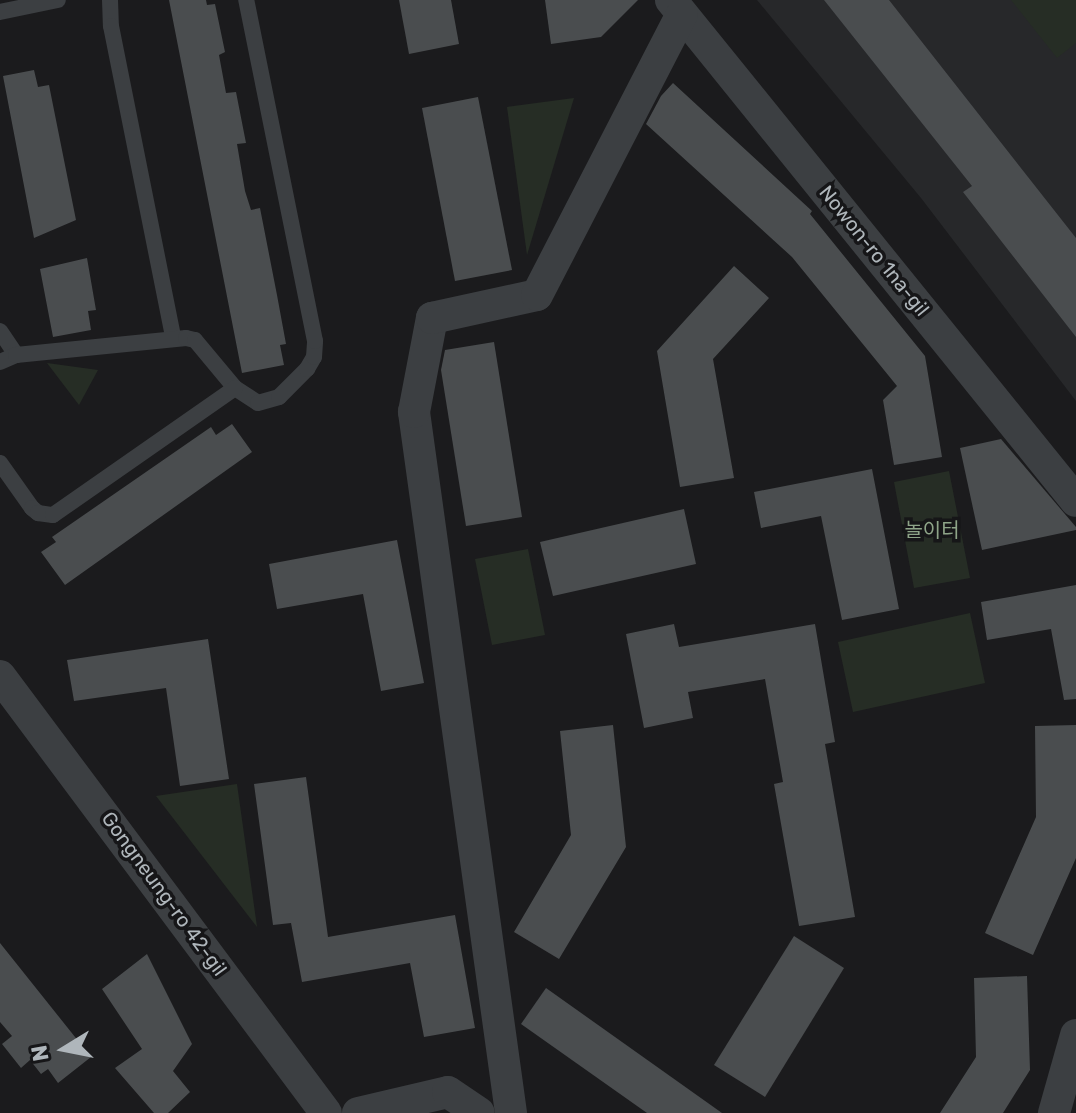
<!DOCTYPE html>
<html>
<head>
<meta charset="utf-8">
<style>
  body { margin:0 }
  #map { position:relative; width:1076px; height:1113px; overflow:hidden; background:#1b1b1d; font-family:Rubik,"Noto Sans KR",sans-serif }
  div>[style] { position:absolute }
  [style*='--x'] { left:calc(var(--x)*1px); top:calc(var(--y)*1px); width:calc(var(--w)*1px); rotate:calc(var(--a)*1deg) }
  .built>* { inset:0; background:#27282a }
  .green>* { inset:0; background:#262d25 }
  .building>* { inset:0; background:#4a4d4f }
  .lane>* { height:16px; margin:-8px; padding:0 8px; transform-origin:8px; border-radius:8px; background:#3c3f42 }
  .street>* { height:32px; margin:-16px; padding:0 16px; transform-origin:16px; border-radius:16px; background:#3c3f42 }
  span { translate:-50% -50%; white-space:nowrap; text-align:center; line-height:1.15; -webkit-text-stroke:7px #161618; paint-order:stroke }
  .street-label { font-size:20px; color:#afb6bb }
  .park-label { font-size:20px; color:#8ea488 }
  .north { position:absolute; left:24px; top:1009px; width:80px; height:80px; -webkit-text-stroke:6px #161618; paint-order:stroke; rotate:260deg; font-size:22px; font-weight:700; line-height:32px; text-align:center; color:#afb6bb }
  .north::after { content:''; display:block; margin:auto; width:28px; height:36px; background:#afb6bb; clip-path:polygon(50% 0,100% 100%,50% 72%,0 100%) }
</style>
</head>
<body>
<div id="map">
  <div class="built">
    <i style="clip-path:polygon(757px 0,1076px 0,1076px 401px,921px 198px)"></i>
  </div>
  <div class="green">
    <i style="clip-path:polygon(1011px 0,1076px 0,1076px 43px,1057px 58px)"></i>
    <i style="clip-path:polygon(574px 98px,527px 255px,507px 107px)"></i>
    <i style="clip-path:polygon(47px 363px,98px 370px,79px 405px)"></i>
    <i style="clip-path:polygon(949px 471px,970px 578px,914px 588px,894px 482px)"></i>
    <i style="clip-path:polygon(528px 549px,545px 635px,492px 645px,475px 559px)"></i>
    <i style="clip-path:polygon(970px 613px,985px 683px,853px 712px,838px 642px)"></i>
    <i style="clip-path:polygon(237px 784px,257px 927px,156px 796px)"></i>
  </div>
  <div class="building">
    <i style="clip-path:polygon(169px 0,206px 0,207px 5px,215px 4px,225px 52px,219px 55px,226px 93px,236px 92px,246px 143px,237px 144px,245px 191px,251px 210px,260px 208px,277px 295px,286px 344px,280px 345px,284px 365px,242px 373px)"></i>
    <i style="clip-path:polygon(399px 0,451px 0,459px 44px,409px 54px)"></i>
    <i style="clip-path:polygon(545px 0,638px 0,601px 37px,551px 44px)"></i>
    <i style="clip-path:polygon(824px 0,889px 0,1076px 238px,1076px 337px,963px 192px,972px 186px)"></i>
    <i style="clip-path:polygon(34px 70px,38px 87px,49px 85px,76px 220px,34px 238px,3px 76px)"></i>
    <i style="clip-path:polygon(673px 83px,812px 211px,810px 214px,925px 356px,942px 457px,894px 465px,883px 400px,897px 386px,792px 257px,646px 124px,661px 96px)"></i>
    <i style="clip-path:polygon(478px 97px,512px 270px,455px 281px,422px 108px)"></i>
    <i style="clip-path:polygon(87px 258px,96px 310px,88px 311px,91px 330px,53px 337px,40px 269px)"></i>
    <i style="clip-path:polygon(734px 266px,769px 298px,713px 359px,734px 478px,680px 487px,657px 351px)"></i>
    <i style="clip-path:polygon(494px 342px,522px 517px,466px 526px,441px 370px,445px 350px)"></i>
    <i style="clip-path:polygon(232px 424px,252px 452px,65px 585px,41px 552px,56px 542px,52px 537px,211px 427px,216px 435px)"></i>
    <i style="clip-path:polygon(1001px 439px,1076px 527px,1076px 530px,982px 550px,960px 448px)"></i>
    <i style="clip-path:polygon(872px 469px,899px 609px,842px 620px,821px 516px,761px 528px,754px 492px)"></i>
    <i style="clip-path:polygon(684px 509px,696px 564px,553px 596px,540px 542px)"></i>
    <i style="clip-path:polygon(397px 540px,424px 683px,381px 691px,363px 594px,277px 609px,269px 564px)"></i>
    <i style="clip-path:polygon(1076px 585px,1076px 699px,1064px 700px,1051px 629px,987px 640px,981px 602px)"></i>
    <i style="clip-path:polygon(674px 624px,679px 647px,815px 624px,835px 742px,825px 744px,855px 917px,799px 926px,774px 784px,783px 782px,765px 679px,688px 692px,693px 718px,644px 728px,626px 634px)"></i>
    <i style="clip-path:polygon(208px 639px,229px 779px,180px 786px,166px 688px,74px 701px,67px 660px)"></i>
    <i style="clip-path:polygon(613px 725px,626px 847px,559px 959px,514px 932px,571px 835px,560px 731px)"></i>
    <i style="clip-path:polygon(1076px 725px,1076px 858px,1033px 955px,985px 933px,1036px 817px,1035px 726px)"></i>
    <i style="clip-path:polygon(306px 777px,328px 937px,455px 915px,475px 1028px,424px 1037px,410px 963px,302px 982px,291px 923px,273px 925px,254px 784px)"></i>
    <i style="clip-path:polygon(794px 936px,844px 968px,765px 1097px,714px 1065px)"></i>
    <i style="clip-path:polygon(0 943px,91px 1057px,58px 1083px,48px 1069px,41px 1074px,30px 1060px,21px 1068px,2px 1044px,12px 1036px,0 1022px)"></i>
    <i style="clip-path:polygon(147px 954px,192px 1044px,173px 1071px,190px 1092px,168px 1113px,154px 1113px,115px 1068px,142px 1049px,102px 989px)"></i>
    <i style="clip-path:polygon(1027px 976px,1030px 1070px,1003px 1113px,940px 1113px,976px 1057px,974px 978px)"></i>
    <i style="clip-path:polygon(546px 988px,722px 1113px,647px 1113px,521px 1024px)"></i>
  </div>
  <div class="lane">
    <i style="--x:110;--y:0;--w:26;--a:88"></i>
    <i style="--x:111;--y:26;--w:317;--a:78.7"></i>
    <i style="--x:0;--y:12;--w:59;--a:-11.7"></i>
    <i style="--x:0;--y:331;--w:29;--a:56"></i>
    <i style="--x:0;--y:362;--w:17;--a:-24"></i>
    <i style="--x:16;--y:355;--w:171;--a:-5.7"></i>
    <i style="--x:186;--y:338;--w:9;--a:13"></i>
    <i style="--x:195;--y:340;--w:62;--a:50.2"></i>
    <i style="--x:235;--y:388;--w:27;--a:33"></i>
    <i style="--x:258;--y:403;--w:22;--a:-16"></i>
    <i style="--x:279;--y:397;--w:40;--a:-45"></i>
    <i style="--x:307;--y:369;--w:14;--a:-60"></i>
    <i style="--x:314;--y:357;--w:16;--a:-86"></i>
    <i style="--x:315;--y:341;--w:348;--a:-101.4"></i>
    <i style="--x:0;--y:463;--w:55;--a:54.6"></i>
    <i style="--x:32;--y:508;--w:8;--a:40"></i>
    <i style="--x:38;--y:513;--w:15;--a:8"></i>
    <i style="--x:53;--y:515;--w:222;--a:-34.9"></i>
  </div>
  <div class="street">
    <i style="--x:671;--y:0;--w:644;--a:51.05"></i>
    <i style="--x:0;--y:676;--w:545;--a:53.28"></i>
    <i style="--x:358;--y:1113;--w:92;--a:-13.1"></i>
    <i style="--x:448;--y:1092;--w:37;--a:34"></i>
    <i style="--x:511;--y:1113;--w:708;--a:-97.88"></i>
    <i style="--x:414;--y:412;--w:96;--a:-79.2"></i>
    <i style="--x:432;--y:318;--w:107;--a:-12.4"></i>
    <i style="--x:537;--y:295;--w:316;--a:-62.7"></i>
    <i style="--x:1054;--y:1113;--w:81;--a:-74.2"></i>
  </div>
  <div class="street-label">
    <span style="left:874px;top:251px;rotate:51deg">Nowon-ro 1na-gil</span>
    <span style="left:164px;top:894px;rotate:54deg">Gongneung-ro 42-gil</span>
  </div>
  <div class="park-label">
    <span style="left:932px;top:530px">놀이터</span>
  </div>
  <div class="north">N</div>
</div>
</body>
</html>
